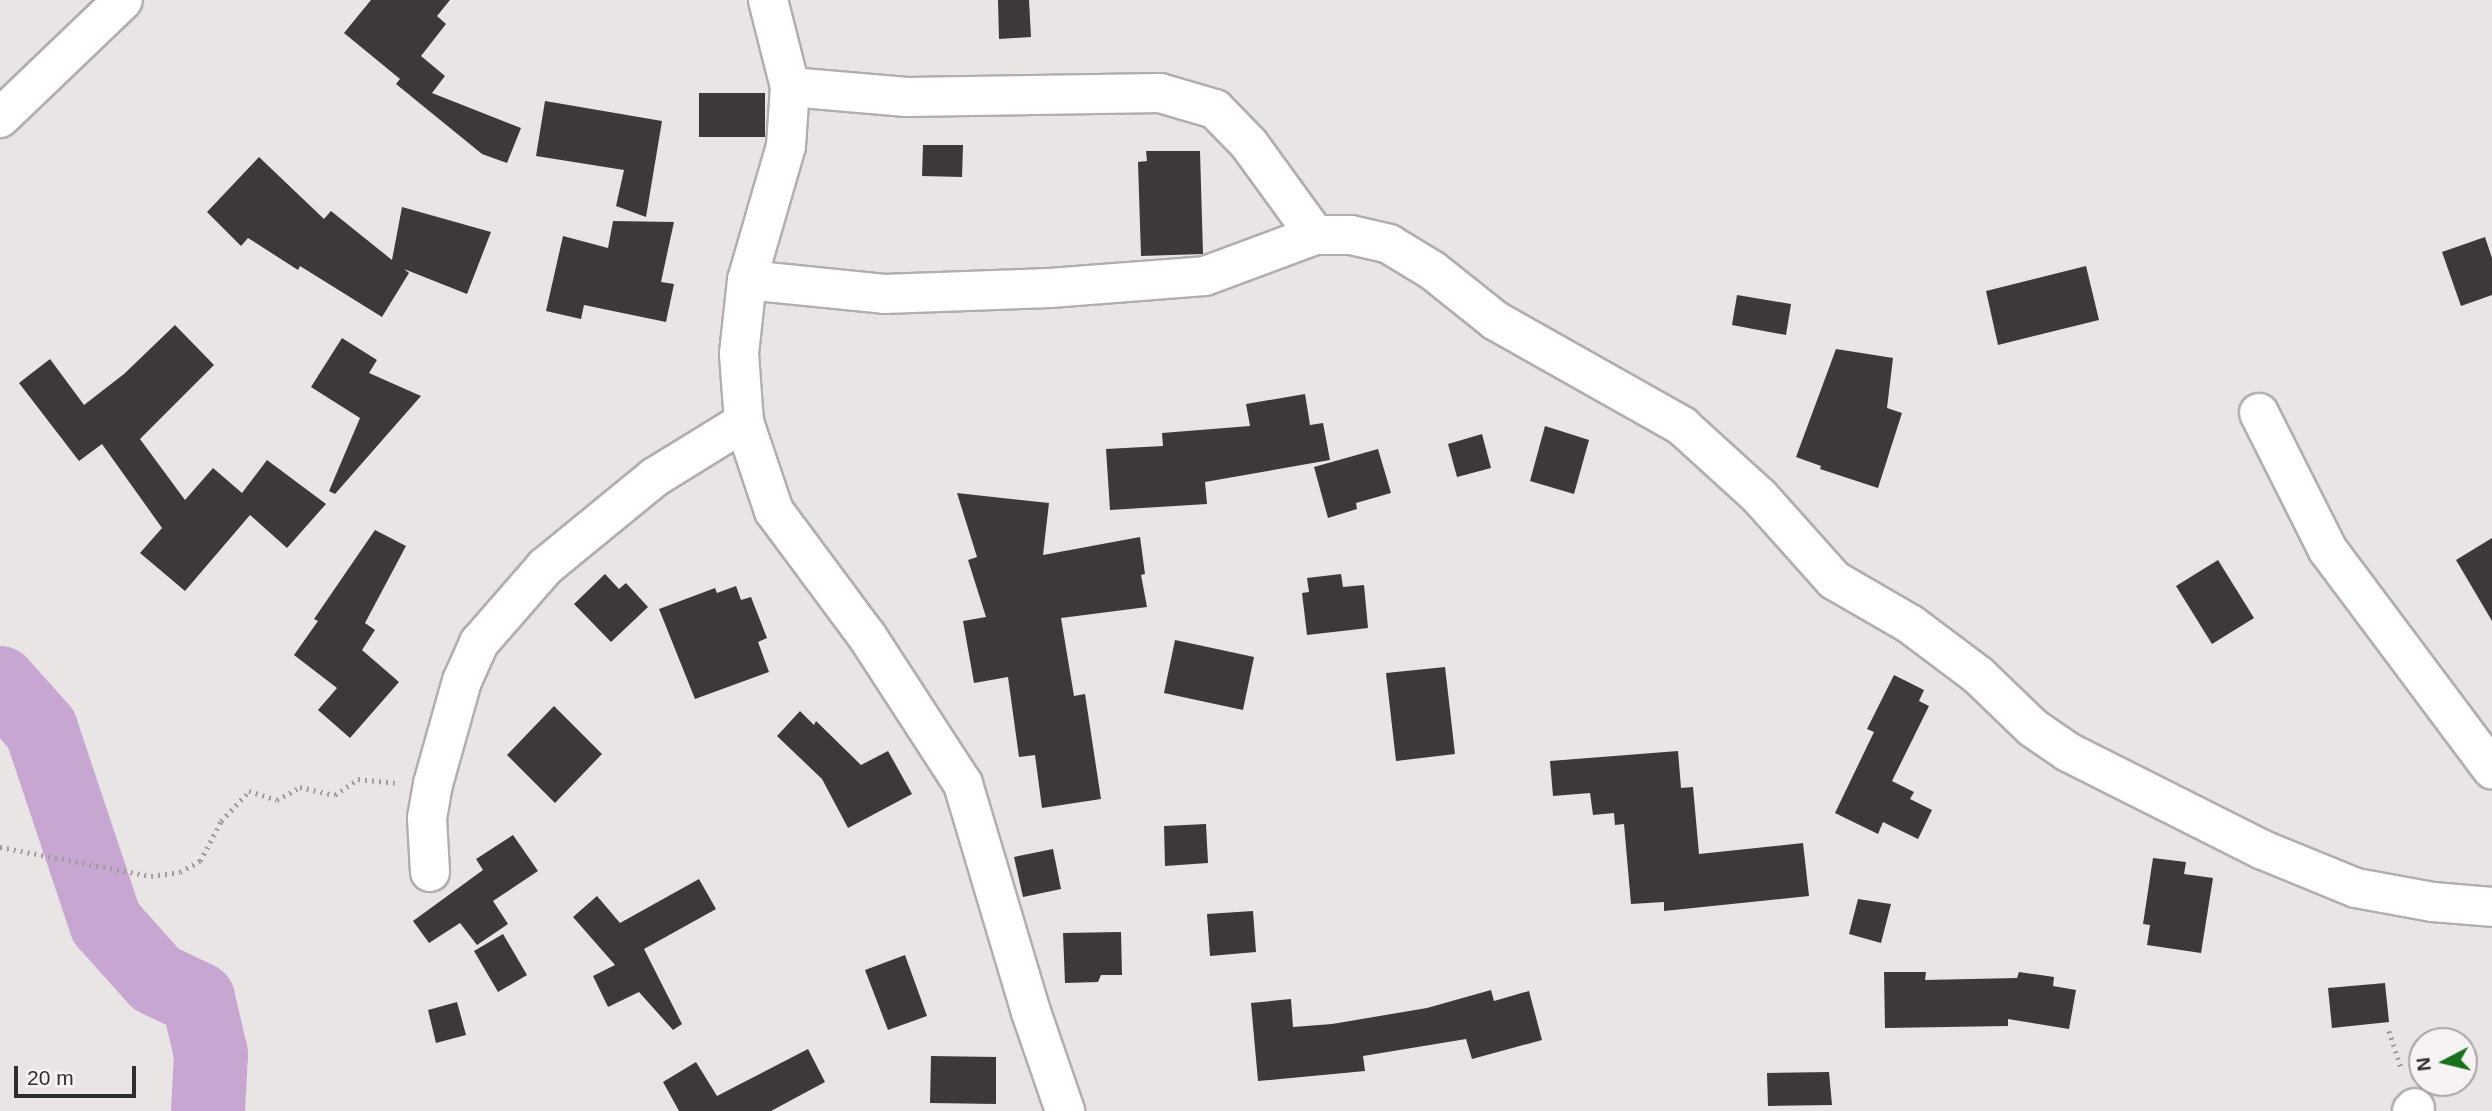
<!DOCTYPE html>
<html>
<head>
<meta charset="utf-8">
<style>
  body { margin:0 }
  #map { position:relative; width:2492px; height:1111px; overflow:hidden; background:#eae5e5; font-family:Arial,sans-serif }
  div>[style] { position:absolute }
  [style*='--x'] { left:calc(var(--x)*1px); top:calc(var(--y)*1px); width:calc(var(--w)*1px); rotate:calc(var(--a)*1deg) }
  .river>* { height:74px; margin:-37px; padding:0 37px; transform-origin:37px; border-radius:37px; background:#c7a7d2 }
  .building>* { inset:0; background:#3c3938 }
  .path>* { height:4.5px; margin-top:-2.25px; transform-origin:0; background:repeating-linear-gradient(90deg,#a09c9c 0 2px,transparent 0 7px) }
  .roads { filter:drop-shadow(2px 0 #b2adae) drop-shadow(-2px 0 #b2adae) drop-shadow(0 2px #b2adae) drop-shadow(0 -2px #b2adae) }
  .minor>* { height:38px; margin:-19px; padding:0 19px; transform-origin:19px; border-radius:19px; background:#fff }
  .tertiary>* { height:38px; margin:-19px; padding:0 19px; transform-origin:19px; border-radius:19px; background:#fff }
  span { translate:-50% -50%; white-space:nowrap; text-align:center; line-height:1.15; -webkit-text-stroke:7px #f7f2f3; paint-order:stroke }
  .north { position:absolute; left:2408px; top:1027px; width:70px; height:70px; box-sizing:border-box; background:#f7f2f3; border:2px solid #a7a3a4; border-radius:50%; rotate:263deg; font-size:19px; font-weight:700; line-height:28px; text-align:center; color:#2f2d2d }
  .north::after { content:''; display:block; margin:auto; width:24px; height:32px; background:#19711d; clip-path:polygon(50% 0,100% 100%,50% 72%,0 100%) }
  .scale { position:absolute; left:14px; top:1066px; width:122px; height:32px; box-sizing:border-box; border:4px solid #2f2d2d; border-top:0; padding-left:9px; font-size:21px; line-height:24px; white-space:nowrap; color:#2f2d2d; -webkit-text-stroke:5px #f7f2f3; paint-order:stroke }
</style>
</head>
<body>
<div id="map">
  <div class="river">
    <i style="--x:0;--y:683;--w:62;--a:48.3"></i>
    <i style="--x:41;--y:729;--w:205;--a:71.5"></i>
    <i style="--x:106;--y:923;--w:75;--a:48.2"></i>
    <i style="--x:156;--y:979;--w:47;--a:25.5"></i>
    <i style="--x:198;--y:999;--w:57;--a:76.7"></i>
    <i style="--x:211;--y:1054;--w:57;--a:93"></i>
  </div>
  <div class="building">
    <i style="clip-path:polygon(371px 0,450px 0,437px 16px,446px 24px,421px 56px,445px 76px,432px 93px,521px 128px,507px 163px,482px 154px,396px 84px,400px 79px,344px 33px)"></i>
    <i style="clip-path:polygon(998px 0,1029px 0,1031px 37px,999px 39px)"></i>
    <i style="clip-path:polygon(699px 93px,765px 93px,765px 137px,699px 137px)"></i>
    <i style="clip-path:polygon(545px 101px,662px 121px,646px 217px,616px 206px,624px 170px,536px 156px)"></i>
    <i style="clip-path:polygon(923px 145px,963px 145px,962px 177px,922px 176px)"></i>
    <i style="clip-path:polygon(1146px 151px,1200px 151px,1203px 254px,1141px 256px,1138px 162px,1147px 161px)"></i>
    <i style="clip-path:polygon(259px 157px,324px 219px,331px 211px,392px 260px,402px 207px,491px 232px,467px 294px,404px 269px,409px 273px,382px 317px,300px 266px,298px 270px,248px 238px,241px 246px,207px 212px)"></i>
    <i style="clip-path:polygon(613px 221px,674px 222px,661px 282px,674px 284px,666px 322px,584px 305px,581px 319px,546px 311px,563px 236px,608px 248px)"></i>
    <i style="clip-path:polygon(2485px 237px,2492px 258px,2492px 295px,2461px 306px,2442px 252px)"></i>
    <i style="clip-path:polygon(2086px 266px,2099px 320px,1998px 345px,1986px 291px)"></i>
    <i style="clip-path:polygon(1737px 295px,1791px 304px,1786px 335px,1732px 325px)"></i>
    <i style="clip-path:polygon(175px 325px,214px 365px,140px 439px,185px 500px,213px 468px,242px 493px,267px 460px,326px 504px,287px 548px,250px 515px,185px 591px,140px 553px,162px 528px,102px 444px,79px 461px,19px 383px,50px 359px,84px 405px,124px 374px)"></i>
    <i style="clip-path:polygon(342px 338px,377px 360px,369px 373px,421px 396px,335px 494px,329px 491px,360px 418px,311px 387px)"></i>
    <i style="clip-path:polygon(1836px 349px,1893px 358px,1887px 408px,1902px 413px,1878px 488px,1820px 469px,1821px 466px,1796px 457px)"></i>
    <i style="clip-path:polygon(1305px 394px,1310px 425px,1323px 423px,1330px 460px,1205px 482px,1207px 504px,1110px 510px,1106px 449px,1163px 446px,1162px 433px,1250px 426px,1246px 404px)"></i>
    <i style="clip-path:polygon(1545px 426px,1589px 440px,1574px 494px,1530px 481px)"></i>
    <i style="clip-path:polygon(1482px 434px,1491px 468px,1457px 477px,1448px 444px)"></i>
    <i style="clip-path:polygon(1378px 449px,1391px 493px,1356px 503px,1357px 509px,1328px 518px,1314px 467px)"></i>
    <i style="clip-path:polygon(957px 493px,1049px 503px,1043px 555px,1140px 537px,1145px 574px,1141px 575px,1147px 607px,1061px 618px,1074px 696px,1085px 694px,1101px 799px,1042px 808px,1035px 755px,1019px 757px,1008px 677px,974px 683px,963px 621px,986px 617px,968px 560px,977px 557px)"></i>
    <i style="clip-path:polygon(375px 530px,406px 546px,365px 623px,375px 630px,362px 650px,399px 682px,350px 738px,318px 710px,337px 688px,294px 655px,318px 621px,314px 619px)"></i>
    <i style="clip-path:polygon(2492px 538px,2492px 621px,2456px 560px)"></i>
    <i style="clip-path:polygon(2218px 560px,2254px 618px,2212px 644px,2176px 586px)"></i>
    <i style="clip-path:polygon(605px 574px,619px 589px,626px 583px,648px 607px,611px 642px,574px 604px)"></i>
    <i style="clip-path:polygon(1341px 574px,1343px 587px,1364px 585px,1368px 628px,1307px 635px,1302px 593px,1309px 592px,1307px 578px)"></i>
    <i style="clip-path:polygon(736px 586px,741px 600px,751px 597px,767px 638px,758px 642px,769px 672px,695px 699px,659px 609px,715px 588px,717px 593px)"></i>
    <i style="clip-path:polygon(1175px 640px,1254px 657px,1243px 710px,1164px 693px)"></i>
    <i style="clip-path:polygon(1445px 667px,1455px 754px,1396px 761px,1386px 673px)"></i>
    <i style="clip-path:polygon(1894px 675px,1924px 690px,1919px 701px,1929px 706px,1892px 781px,1914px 792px,1910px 799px,1932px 810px,1918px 839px,1883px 822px,1878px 834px,1835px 813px,1874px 732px,1867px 729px)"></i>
    <i style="clip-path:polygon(554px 706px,602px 754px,555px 803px,507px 755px)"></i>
    <i style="clip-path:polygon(800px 711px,814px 725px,816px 721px,861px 765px,888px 751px,912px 794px,848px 828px,822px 779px,777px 736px)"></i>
    <i style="clip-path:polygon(1678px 751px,1681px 788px,1693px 787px,1699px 854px,1803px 843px,1809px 896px,1664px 911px,1664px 902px,1631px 904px,1624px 824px,1615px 825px,1614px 813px,1593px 815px,1590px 793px,1553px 796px,1550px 761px)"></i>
    <i style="clip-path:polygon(1206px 824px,1208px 863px,1165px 866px,1164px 826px)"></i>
    <i style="clip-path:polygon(513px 835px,538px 871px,493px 901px,508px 924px,477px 945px,460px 923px,429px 943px,413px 921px,483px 870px,476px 859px)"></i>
    <i style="clip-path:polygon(1053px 849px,1061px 889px,1023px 897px,1014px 857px)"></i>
    <i style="clip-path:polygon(2153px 858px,2186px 862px,2184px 874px,2213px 878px,2201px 953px,2147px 945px,2150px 925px,2143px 924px)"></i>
    <i style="clip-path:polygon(699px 879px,716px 909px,644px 949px,682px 1024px,673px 1030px,639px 992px,608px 1007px,593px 976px,615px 965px,573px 917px,597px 896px,620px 923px)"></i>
    <i style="clip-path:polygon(1858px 899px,1891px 904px,1881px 943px,1849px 934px)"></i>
    <i style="clip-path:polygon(1253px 911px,1256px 952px,1210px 956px,1207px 914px)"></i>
    <i style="clip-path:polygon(1121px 932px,1122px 975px,1101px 975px,1098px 982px,1065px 983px,1063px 933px)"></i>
    <i style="clip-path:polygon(503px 934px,527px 975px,498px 992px,474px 951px)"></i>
    <i style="clip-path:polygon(905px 955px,927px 1016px,888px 1030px,865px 970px)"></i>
    <i style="clip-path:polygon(1884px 972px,1926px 972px,1925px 980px,2017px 978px,2019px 972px,2054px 977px,2053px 986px,2076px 990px,2069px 1029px,2008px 1019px,2008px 1026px,1885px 1028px)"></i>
    <i style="clip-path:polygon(2385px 983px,2389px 1022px,2332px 1028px,2328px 988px)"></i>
    <i style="clip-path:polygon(1491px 990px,1494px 1001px,1529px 991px,1542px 1040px,1472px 1059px,1466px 1039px,1363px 1056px,1365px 1071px,1258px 1081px,1251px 1003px,1291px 999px,1293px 1027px,1332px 1024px,1427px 1008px)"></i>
    <i style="clip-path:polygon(457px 1002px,466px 1035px,436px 1043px,428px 1010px)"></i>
    <i style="clip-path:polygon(808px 1049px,825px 1082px,771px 1111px,679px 1111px,663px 1082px,696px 1062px,717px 1096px)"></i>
    <i style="clip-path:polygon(931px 1056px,996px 1057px,996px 1104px,930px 1103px)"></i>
    <i style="clip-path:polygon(1829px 1072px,1832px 1105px,1768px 1106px,1767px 1073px)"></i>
  </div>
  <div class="path">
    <i style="--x:0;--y:847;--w:154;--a:10.9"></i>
    <i style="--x:151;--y:876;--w:29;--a:-8"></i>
    <i style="--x:180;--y:872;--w:23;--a:-29"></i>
    <i style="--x:200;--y:861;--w:45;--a:-62.3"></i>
    <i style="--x:221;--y:821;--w:41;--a:-47"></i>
    <i style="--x:249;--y:791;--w:29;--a:18"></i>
    <i style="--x:277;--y:800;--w:26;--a:-29"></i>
    <i style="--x:300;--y:787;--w:36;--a:13"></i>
    <i style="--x:335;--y:795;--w:28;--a:-35"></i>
    <i style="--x:358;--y:779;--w:37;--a:6"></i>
    <i style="--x:2389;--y:1031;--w:41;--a:71.6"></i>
  </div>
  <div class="roads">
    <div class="minor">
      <i style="--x:768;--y:0;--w:90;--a:75.8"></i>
      <i style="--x:790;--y:87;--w:59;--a:93.9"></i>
      <i style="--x:786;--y:146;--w:140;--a:106.2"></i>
      <i style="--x:747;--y:280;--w:74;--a:96.2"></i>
      <i style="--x:739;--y:354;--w:68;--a:85.8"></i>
      <i style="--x:744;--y:422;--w:94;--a:71.4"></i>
      <i style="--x:774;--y:511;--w:156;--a:53.4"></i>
      <i style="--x:867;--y:636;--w:176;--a:57"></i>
      <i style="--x:963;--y:784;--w:238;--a:73.4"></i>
      <i style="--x:1031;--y:1012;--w:105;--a:71"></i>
      <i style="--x:790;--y:87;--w:117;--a:4.9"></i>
      <i style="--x:907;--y:97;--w:253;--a:-0.9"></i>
      <i style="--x:1160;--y:93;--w:57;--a:16.2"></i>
      <i style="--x:1215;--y:109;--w:49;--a:45.8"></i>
      <i style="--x:1249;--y:144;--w:112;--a:54"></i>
      <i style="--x:747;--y:280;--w:138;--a:5.8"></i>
      <i style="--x:884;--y:294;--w:166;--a:-2.1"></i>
      <i style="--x:1050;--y:288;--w:155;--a:-4.4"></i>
      <i style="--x:1205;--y:276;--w:117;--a:-20.4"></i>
      <i style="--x:1315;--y:235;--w:36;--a:0"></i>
      <i style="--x:1351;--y:235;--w:39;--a:13"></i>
      <i style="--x:1389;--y:244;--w:50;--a:31.2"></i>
      <i style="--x:1432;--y:270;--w:82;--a:38.6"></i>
      <i style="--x:1496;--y:321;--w:214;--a:29.4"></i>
      <i style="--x:1682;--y:426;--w:104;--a:42.3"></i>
      <i style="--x:1759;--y:496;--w:113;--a:48.2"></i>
      <i style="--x:1834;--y:580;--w:88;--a:30.1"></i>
      <i style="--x:1910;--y:624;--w:85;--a:36.9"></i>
      <i style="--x:1978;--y:675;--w:76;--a:43.9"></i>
      <i style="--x:2033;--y:728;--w:42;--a:34.4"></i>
      <i style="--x:2068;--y:752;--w:218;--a:26.7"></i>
      <i style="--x:2263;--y:850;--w:100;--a:22.2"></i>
      <i style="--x:2356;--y:888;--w:78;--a:10.3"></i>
      <i style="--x:2433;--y:902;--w:59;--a:4.8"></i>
      <i style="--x:2259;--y:413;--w:153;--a:63.3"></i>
      <i style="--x:2328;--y:550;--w:274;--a:53.2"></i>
      <i style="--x:430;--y:872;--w:54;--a:-93.2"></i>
      <i style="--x:427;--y:818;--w:35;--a:-80"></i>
      <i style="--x:433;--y:784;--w:107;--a:-74.3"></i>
      <i style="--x:462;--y:681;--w:42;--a:-65.9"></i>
      <i style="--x:479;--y:643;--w:101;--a:-49"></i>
      <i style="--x:545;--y:567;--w:142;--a:-39.3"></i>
      <i style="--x:655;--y:477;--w:105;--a:-31.7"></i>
      <i style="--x:2412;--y:1111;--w:4;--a:-45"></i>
    </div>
    <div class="tertiary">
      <i style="--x:0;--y:118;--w:170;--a:-43.8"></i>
    </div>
  </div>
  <div class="north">N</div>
  <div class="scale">20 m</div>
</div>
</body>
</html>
